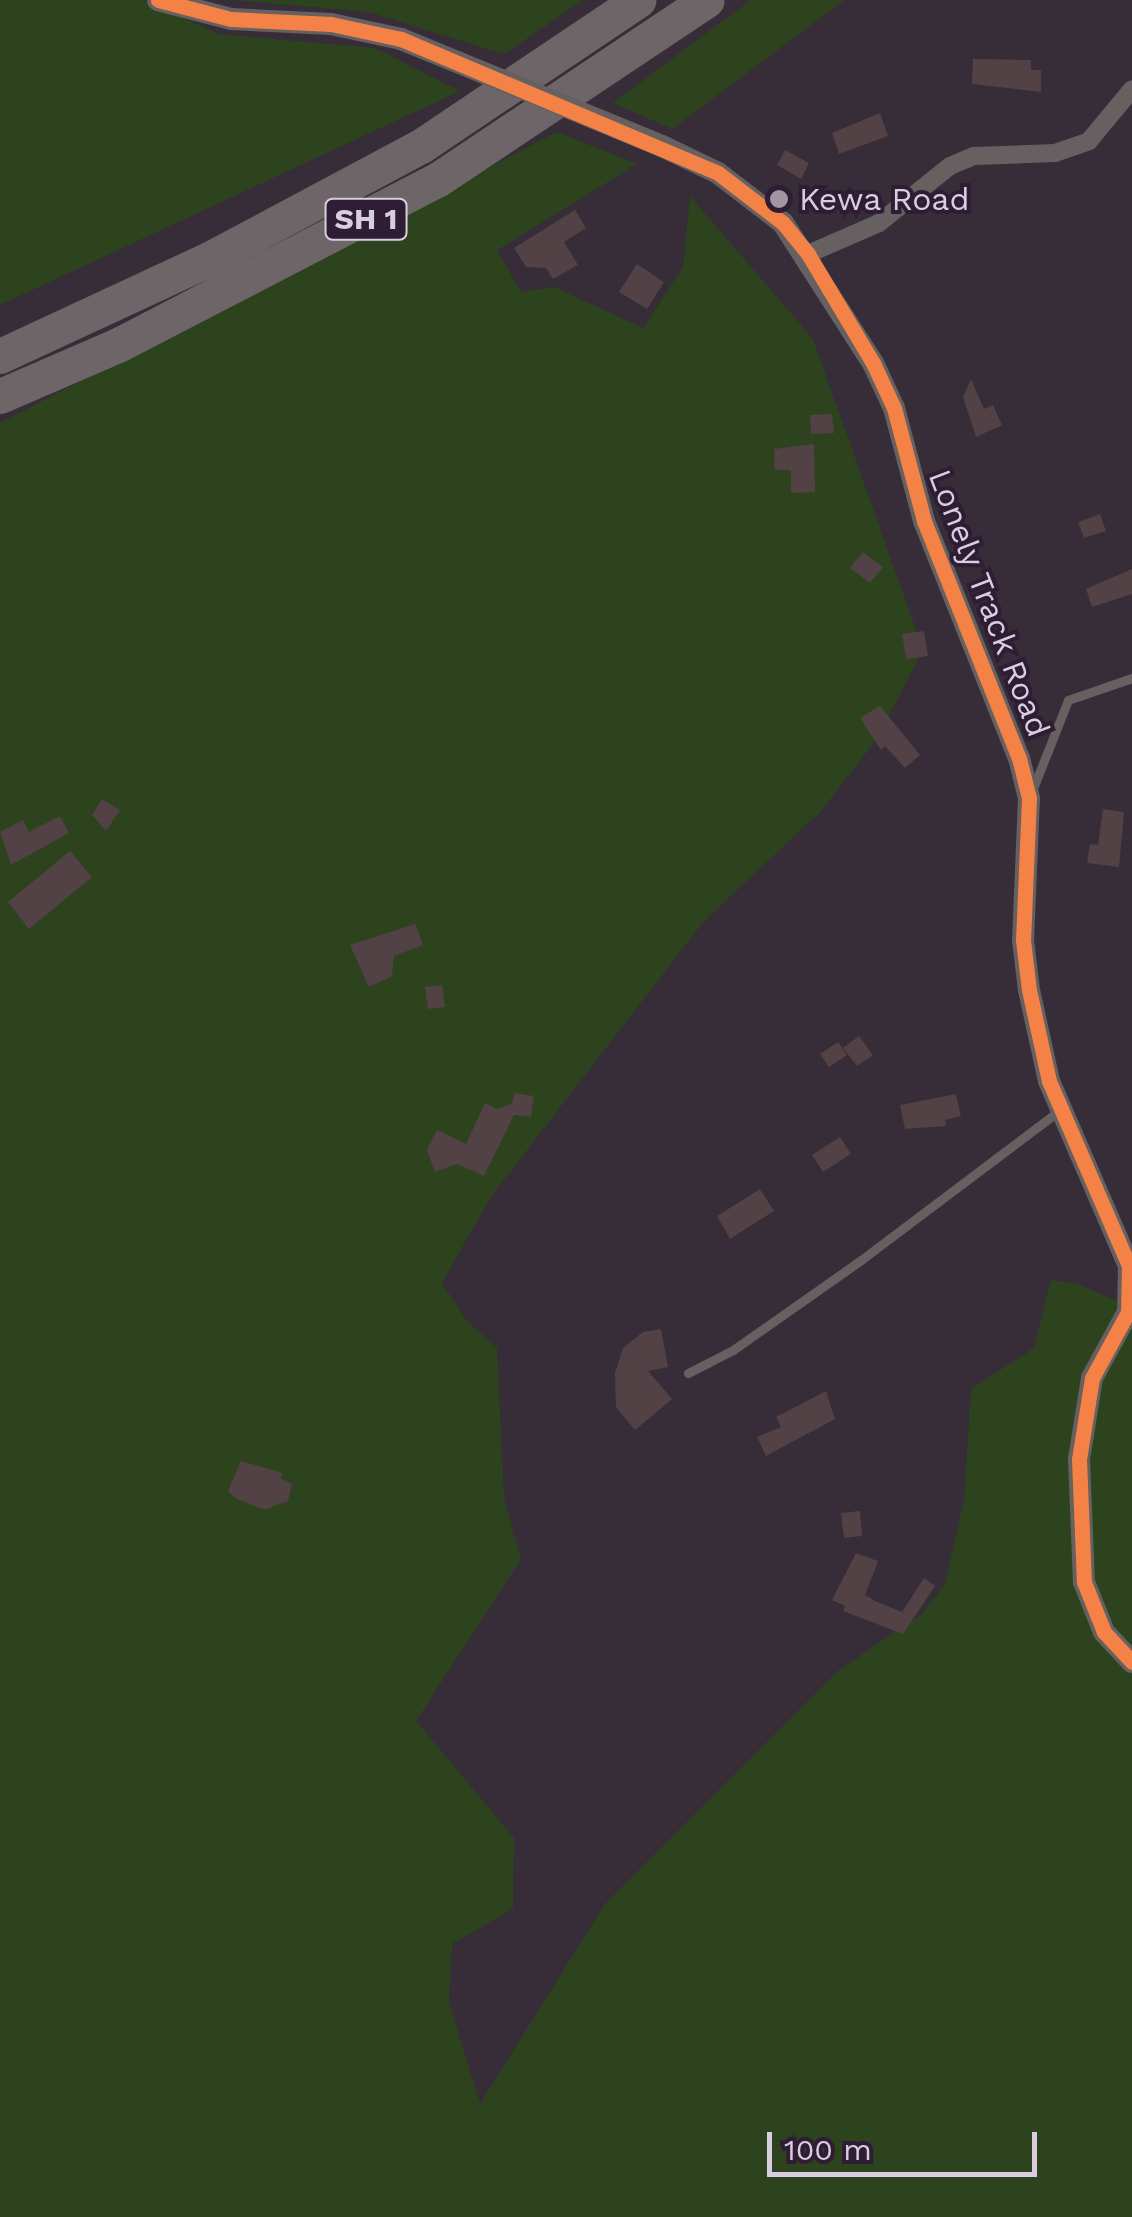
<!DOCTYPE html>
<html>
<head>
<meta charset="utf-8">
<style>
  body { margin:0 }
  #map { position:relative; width:1132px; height:2217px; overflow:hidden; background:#362d39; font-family:"Work Sans",sans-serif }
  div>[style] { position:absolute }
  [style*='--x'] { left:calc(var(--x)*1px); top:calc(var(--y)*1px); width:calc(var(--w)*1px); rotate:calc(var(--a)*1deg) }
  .green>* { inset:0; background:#2d431d }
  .building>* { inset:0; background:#524145 }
  .service>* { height:9px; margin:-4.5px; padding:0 4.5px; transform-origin:4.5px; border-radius:4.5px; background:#666061 }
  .minor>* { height:18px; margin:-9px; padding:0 9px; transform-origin:9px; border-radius:9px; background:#666061 }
  .tertiary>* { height:22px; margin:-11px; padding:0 11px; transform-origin:11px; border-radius:11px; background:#666061 }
  .motorway>* { height:35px; margin:-17.5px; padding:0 17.5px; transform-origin:17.5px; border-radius:17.5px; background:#6e6569 }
  .tertiary-bridge>* { height:22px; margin:-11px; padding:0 11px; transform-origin:11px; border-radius:11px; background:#666061 }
  .cycleway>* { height:15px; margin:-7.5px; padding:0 7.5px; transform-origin:7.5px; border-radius:7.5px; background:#f48246 }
  .dots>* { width:28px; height:28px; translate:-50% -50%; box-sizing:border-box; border:5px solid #2e1d34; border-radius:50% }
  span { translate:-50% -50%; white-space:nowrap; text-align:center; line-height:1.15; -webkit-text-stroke:8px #2e1d34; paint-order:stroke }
  .shield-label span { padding:2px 8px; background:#2e1d34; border:2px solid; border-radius:8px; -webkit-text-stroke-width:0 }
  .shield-label { font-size:30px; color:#d9cede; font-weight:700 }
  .poi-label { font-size:32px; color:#d9cede }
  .left { translate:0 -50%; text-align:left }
  .street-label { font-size:32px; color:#d9cede }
  .scale { position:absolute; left:767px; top:2132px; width:270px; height:45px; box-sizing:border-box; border:5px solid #d9cede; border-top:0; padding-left:12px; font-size:30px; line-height:35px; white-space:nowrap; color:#d9cede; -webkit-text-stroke:8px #2e1d34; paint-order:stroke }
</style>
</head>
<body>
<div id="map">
  <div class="green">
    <i style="clip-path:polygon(0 0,144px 0,219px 34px,375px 48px,460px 91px,0 305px)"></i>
    <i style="clip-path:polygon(234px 0,583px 0,504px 54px,369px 12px)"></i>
    <i style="clip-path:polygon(751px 0,844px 0,672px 129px,613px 103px)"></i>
    <i style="clip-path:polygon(557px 132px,637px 164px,497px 250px,521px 292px,554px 287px,643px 328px,683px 267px,690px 196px,813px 339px,923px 650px,876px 740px,821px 811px,704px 921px,490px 1198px,442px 1283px,467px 1321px,497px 1348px,504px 1498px,521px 1559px,416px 1721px,514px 1838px,513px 1909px,452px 1944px,449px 2002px,480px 2104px,605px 1904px,839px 1670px,923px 1613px,945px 1584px,964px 1499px,971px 1389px,1034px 1348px,1051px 1280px,1077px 1284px,1132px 1307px,1132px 2217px,0 2217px,0 423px)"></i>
  </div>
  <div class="building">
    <i style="clip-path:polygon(973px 59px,1031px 60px,1031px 70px,1041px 70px,1041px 92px,972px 84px)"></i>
    <i style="clip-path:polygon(880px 113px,888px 136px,839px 154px,832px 133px)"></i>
    <i style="clip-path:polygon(785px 150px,809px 163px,801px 179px,777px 165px)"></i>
    <i style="clip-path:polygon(575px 210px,586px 228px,564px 242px,578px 265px,553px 279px,546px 268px,526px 267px,514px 248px)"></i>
    <i style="clip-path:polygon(637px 264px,664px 282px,647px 309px,619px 292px)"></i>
    <i style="clip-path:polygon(971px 379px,984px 409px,993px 405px,1002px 425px,976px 437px,963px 397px)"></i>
    <i style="clip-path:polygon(832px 414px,834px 433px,811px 434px,810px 415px)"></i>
    <i style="clip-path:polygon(814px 444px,815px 492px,791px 493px,791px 470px,775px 470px,774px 449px)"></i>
    <i style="clip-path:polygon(1100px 514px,1106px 531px,1084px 538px,1078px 522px)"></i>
    <i style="clip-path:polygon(863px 552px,883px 567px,870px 583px,850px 568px)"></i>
    <i style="clip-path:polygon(1132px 569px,1132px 594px,1092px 607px,1086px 589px)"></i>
    <i style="clip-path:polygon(924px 631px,928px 656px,906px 659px,902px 634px)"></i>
    <i style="clip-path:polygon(880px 706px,920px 755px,905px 768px,885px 746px,881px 750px,860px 718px)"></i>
    <i style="clip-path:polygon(102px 799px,120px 810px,106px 831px,92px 815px)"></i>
    <i style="clip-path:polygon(1103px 809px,1124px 812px,1119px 867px,1087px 863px,1090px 844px,1098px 845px)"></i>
    <i style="clip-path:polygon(60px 816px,69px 833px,11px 865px,0 832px,23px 820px,29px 832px)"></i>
    <i style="clip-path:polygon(70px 851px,92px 877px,29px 929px,8px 902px)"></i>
    <i style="clip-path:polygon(415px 924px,423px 945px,394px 956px,392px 976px,369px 987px,350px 945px)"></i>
    <i style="clip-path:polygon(442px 985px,445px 1007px,428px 1009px,425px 987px)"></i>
    <i style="clip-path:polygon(859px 1036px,873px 1055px,857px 1066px,843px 1048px)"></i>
    <i style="clip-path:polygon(838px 1042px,847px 1055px,829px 1067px,820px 1054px)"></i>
    <i style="clip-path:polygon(514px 1093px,534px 1096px,531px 1117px,514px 1115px,484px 1176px,457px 1164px,435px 1172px,427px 1150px,437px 1130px,466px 1144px,485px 1103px,497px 1109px,512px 1104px)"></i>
    <i style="clip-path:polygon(956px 1094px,961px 1116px,945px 1120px,946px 1126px,905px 1129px,900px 1105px)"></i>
    <i style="clip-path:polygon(840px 1137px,851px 1154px,823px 1172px,812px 1155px)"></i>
    <i style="clip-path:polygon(760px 1189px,774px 1211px,730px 1239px,717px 1216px)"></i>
    <i style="clip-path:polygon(661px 1329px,668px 1367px,648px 1371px,672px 1399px,635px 1430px,616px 1407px,615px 1373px,623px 1348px,643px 1332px)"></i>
    <i style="clip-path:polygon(826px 1391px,835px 1419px,766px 1456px,757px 1437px,781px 1427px,776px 1417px)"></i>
    <i style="clip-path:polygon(241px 1461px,283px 1473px,280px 1478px,292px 1484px,288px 1501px,264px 1510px,235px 1498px,228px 1491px)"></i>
    <i style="clip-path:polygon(860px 1511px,862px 1536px,844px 1538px,841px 1513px)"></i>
    <i style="clip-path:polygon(856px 1553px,878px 1561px,865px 1595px,877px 1602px,902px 1612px,924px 1578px,935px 1586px,903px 1634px,843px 1611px,845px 1606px,832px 1600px)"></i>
  </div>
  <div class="service">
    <i style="--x:1032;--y:791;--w:98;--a:-68.4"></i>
    <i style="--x:1068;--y:700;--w:68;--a:-19"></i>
    <i style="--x:688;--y:1373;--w:51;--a:-27.1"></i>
    <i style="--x:733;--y:1350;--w:156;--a:-35.1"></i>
    <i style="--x:861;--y:1260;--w:249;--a:-37"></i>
  </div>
  <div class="minor">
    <i style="--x:808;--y:254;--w:77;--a:-23.6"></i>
    <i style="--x:879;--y:223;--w:91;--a:-38.8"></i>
    <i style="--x:950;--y:166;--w:26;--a:-23"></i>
    <i style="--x:974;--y:156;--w:81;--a:-2.1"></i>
    <i style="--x:1055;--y:153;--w:36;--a:-19"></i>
    <i style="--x:1089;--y:141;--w:67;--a:-50.4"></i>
  </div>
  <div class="tertiary">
    <i style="--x:158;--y:0;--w:75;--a:14.6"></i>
    <i style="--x:231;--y:19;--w:100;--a:2.9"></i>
    <i style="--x:331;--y:24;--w:72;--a:12.1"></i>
    <i style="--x:662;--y:146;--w:62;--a:25.7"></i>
    <i style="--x:718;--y:173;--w:82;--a:37.6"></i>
    <i style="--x:783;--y:223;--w:166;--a:57.3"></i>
    <i style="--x:873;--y:363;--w:50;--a:65"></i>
    <i style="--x:894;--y:408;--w:117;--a:75.1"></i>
    <i style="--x:924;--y:521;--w:255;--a:68.2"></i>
    <i style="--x:1019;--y:758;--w:41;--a:76"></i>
    <i style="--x:1029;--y:798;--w:142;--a:92.4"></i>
    <i style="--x:1023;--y:940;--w:50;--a:83.2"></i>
    <i style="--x:1029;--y:990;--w:93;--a:77.6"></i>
    <i style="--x:1049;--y:1081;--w:202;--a:66.6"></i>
    <i style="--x:1129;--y:1266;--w:46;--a:91.2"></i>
    <i style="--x:1128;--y:1312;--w:75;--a:118.6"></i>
    <i style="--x:1092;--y:1378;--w:82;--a:99.1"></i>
    <i style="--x:1079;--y:1459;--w:123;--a:87.7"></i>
    <i style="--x:1084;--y:1582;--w:54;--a:68.2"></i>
    <i style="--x:1104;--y:1632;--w:41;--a:47"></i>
  </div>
  <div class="motorway">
    <i style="--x:0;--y:356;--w:233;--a:-24.9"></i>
    <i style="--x:211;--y:258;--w:238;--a:-28.1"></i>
    <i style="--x:421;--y:146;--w:262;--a:-33.9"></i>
    <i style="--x:0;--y:396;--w:131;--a:-23.4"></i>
    <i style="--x:120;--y:344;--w:357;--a:-27.4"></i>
    <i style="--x:437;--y:180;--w:324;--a:-33.7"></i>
  </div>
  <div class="tertiary-bridge">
    <i style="--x:401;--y:39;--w:282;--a:22.3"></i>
  </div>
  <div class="cycleway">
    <i style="--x:158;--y:0;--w:75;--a:14.6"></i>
    <i style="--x:231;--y:19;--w:100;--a:2.9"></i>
    <i style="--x:331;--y:24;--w:72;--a:12.1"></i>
    <i style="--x:401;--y:39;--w:344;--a:22.9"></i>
    <i style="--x:718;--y:173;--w:82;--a:37.6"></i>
    <i style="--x:783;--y:223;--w:40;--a:51"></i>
    <i style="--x:808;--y:254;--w:127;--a:59.2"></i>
    <i style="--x:873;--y:363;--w:50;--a:65"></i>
    <i style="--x:894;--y:408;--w:117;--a:75.1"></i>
    <i style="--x:924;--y:521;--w:255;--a:68.2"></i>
    <i style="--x:1019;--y:758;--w:41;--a:76"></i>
    <i style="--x:1029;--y:798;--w:142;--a:92.4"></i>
    <i style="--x:1023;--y:940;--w:50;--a:83.2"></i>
    <i style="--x:1029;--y:990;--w:93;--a:77.6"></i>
    <i style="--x:1049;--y:1081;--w:202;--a:66.6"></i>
    <i style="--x:1129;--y:1266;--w:46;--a:91.2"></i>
    <i style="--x:1128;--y:1312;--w:75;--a:118.6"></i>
    <i style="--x:1092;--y:1378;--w:82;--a:99.1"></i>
    <i style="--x:1079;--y:1459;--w:123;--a:87.7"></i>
    <i style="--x:1084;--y:1582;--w:54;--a:68.2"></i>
    <i style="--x:1104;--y:1632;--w:41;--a:47"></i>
  </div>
  <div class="dots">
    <i style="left:779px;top:199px;background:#a096a4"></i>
  </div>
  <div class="shield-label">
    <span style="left:366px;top:219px">SH 1</span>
  </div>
  <div class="poi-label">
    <span class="left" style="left:799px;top:199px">Kewa Road</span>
  </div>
  <div class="street-label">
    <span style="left:989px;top:603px;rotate:69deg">Lonely Track Road</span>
  </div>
  <div class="scale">100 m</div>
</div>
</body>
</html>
